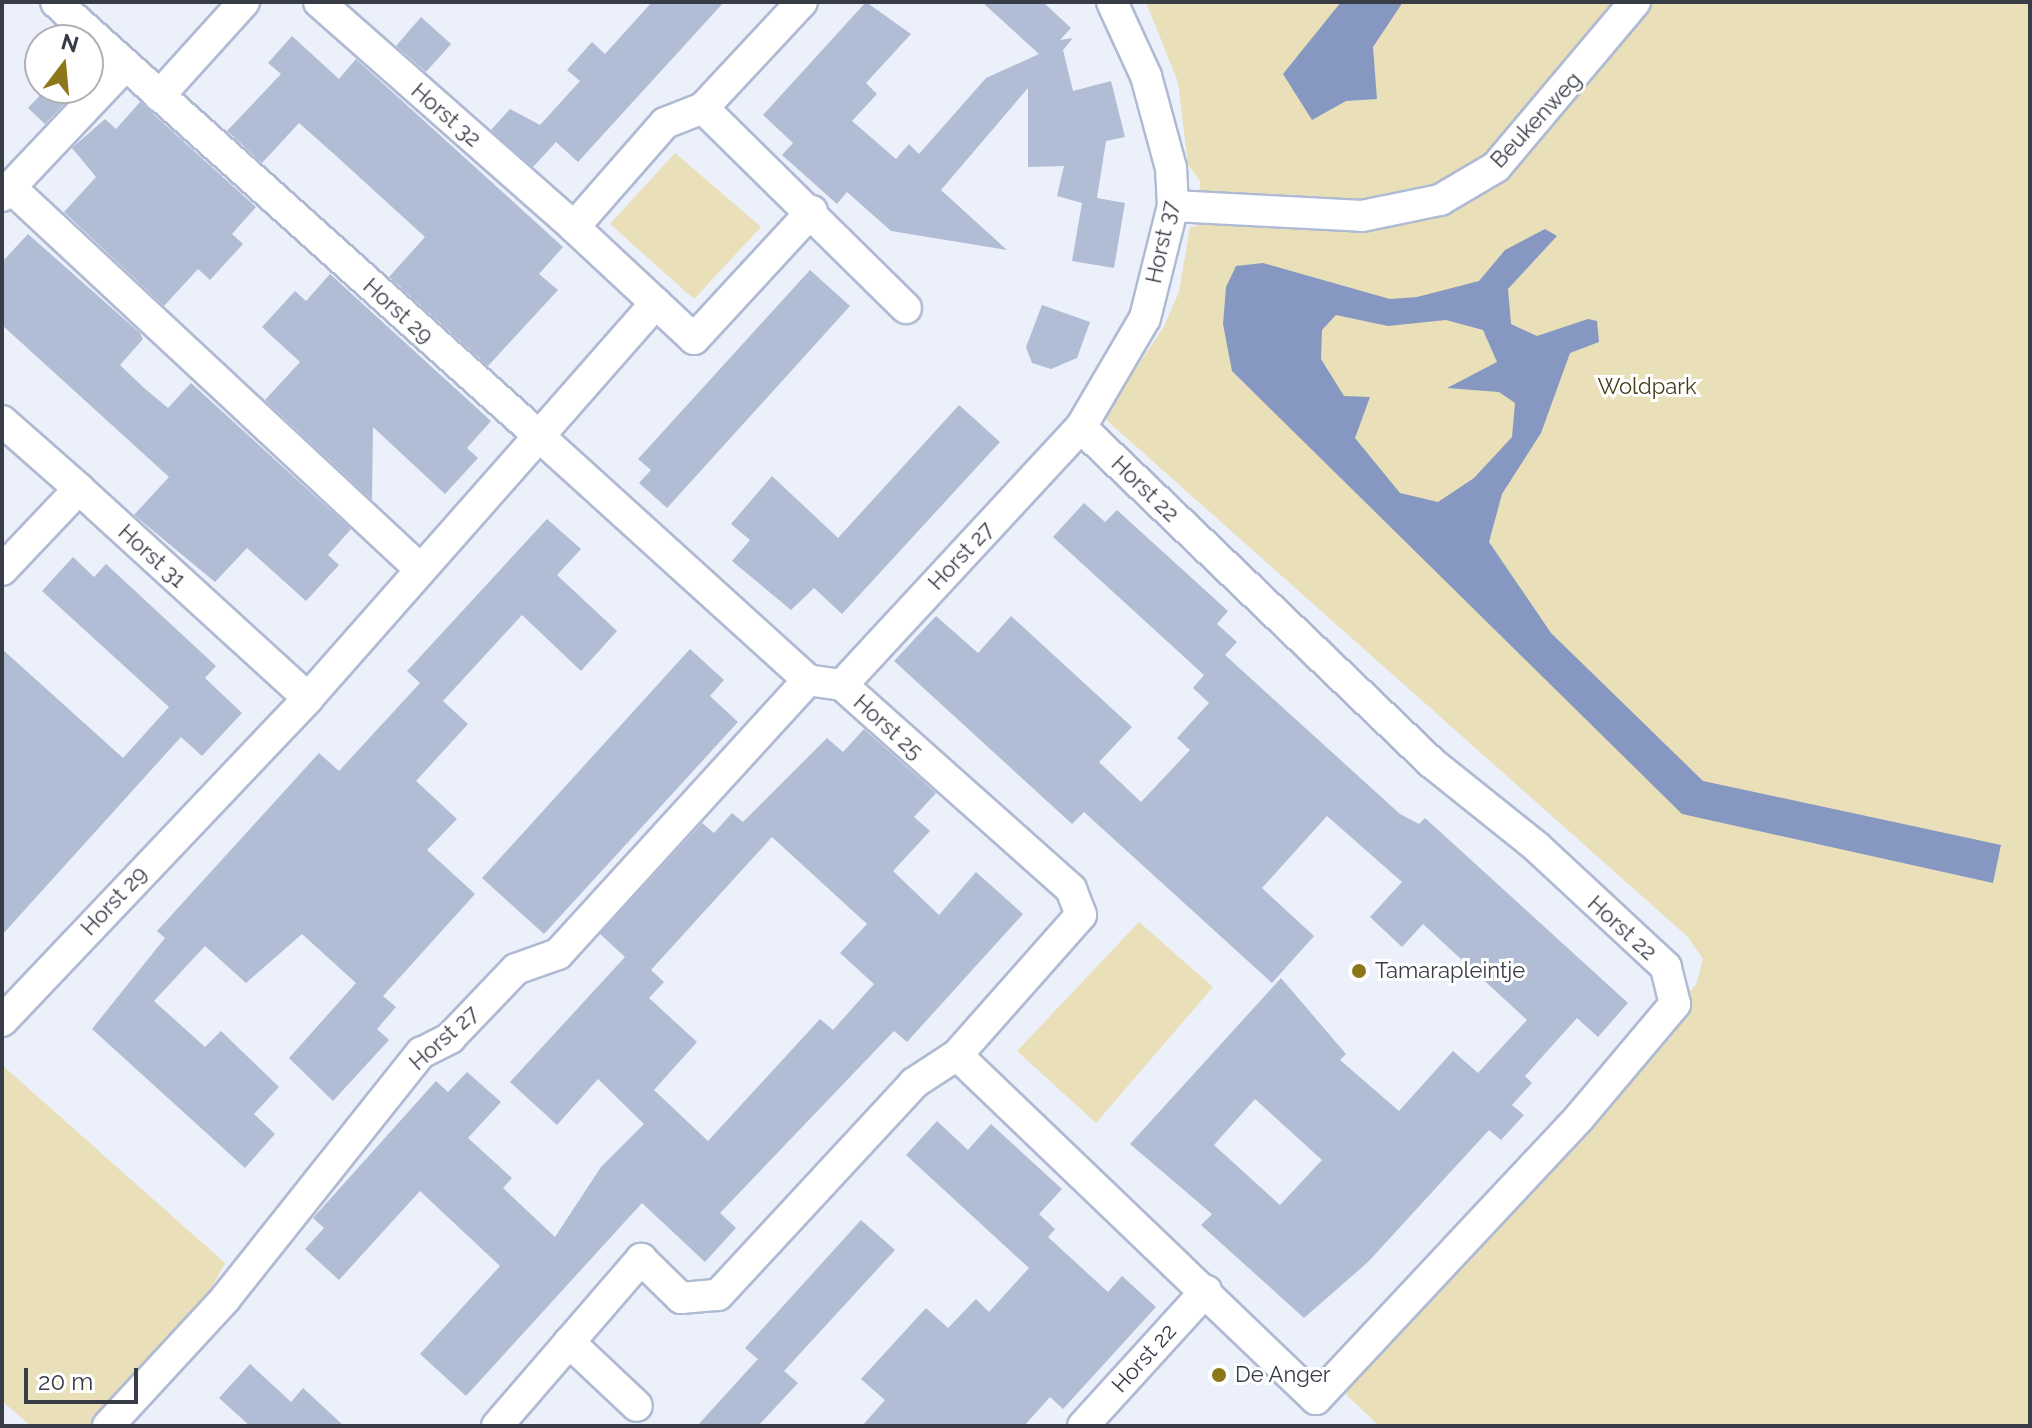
<!DOCTYPE html>
<html>
<head>
<meta charset="utf-8">
<style>
  body { margin:0 }
  #map { position:relative; width:2032px; height:1428px; overflow:hidden; background:#ebf0fb; font-family:Raleway,sans-serif }
  div>[style] { position:absolute }
  [style*='--x'] { left:calc(var(--x)*1px); top:calc(var(--y)*1px); width:calc(var(--w)*1px); rotate:calc(var(--a)*1deg) }
  .green>* { inset:0; background:#e9dfb8 }
  .water>* { inset:0; background:#8698c2 }
  .building>* { inset:0; background:#b1bcd5 }
  .roads { filter:drop-shadow(2px 0 #afbad3) drop-shadow(-2px 0 #afbad3) drop-shadow(0 2px #afbad3) drop-shadow(0 -2px #afbad3) }
  .minor>* { height:30px; margin:-15px; padding:0 15px; transform-origin:15px; border-radius:15px; background:#fff }
  .dots>* { width:22px; height:22px; translate:-50% -50%; box-sizing:border-box; border:4px solid #fff; border-radius:50% }
  span { translate:-50% -50%; white-space:nowrap; text-align:center; line-height:1.15; -webkit-text-stroke:6px #fff; paint-order:stroke }
  .street-label { font-size:22px; color:#373c46 }
  .park-label { font-size:22px; color:#463c15 }
  .poi-label { font-size:22px; color:#373c46 }
  .left { translate:0 -50%; text-align:left }
  .frame { position:absolute; inset:0; border:4px solid #373c46; pointer-events:none }
  .north { position:absolute; left:24px; top:24px; width:80px; height:80px; box-sizing:border-box; background:#fff; border:2px solid #afb1b5; border-radius:50%; rotate:16deg; font-size:22px; font-weight:700; line-height:32px; text-align:center; color:#373c46 }
  .north::after { content:''; display:block; margin:auto; width:28px; height:36px; background:#8d771b; clip-path:polygon(50% 0,100% 100%,50% 72%,0 100%) }
  .scale { position:absolute; left:24px; top:1368px; width:114px; height:36px; box-sizing:border-box; border:4px solid #373c46; border-top:0; padding-left:10px; font-size:24px; line-height:28px; white-space:nowrap; color:#373c46; -webkit-text-stroke:6px #fff; paint-order:stroke }
</style>
</head>
<body>
<div id="map">
  <div class="green">
    <i style="clip-path:polygon(1146px 2px,2030px 2px,2030px 1426px,1379px 1426px,1329px 1378px,1508px 1196px,1696px 985px,1703px 959px,1688px 937px,1103px 417px,1163px 328px,1179px 292px,1190px 227px,1198px 226px,1200px 181px,1188px 165px,1178px 82px)"></i>
    <i style="clip-path:polygon(675px 153px,761px 227px,694px 299px,610px 224px)"></i>
    <i style="clip-path:polygon(1139px 922px,1213px 987px,1096px 1123px,1017px 1051px)"></i>
    <i style="clip-path:polygon(2px 1065px,225px 1263px,208px 1294px,88px 1426px,31px 1426px,2px 1401px)"></i>
  </div>
  <div class="water">
    <i style="clip-path:polygon(1341px 2px,1403px 2px,1373px 47px,1377px 99px,1346px 101px,1312px 120px,1283px 74px)"></i>
    <i style="clip-path:polygon(evenodd,1545px 229px,1557px 236px,1508px 289px,1511px 324px,1537px 336px,1588px 319px,1597px 321px,1599px 342px,1570px 353px,1541px 433px,1502px 494px,1489px 542px,1551px 633px,1703px 781px,2001px 845px,1993px 883px,1682px 814px,1232px 371px,1223px 324px,1226px 287px,1236px 266px,1263px 263px,1390px 299px,1417px 297px,1479px 281px,1505px 250px,1545px 229px,1336px 315px,1388px 326px,1446px 320px,1483px 330px,1497px 362px,1447px 388px,1499px 392px,1515px 403px,1512px 437px,1474px 478px,1438px 502px,1400px 493px,1355px 438px,1370px 397px,1344px 396px,1321px 359px,1322px 330px,1336px 315px)"></i>
  </div>
  <div class="building">
    <i style="clip-path:polygon(652px 2px,724px 2px,578px 162px,556px 142px,533px 167px,491px 130px,510px 109px,540px 125px,580px 81px,567px 70px,592px 42px,605px 54px)"></i>
    <i style="clip-path:polygon(866px 2px,911px 34px,866px 83px,877px 94px,852px 121px,896px 159px,909px 144px,919px 154px,986px 78px,1039px 54px,982px 2px,1043px 2px,1071px 28px,1060px 40px,1073px 38px,1063px 50px,1073px 91px,1111px 81px,1125px 137px,1106px 141px,1097px 198px,1125px 203px,1114px 268px,1072px 261px,1082px 203px,1057px 196px,1064px 166px,1028px 167px,1028px 88px,941px 190px,1007px 250px,891px 231px,847px 192px,837px 204px,782px 155px,793px 143px,763px 115px)"></i>
    <i style="clip-path:polygon(421px 17px,451px 44px,426px 72px,396px 46px)"></i>
    <i style="clip-path:polygon(292px 36px,339px 79px,356px 59px,563px 247px,539px 274px,558px 290px,488px 366px,389px 277px,425px 237px,334px 154px,299px 123px,262px 163px,227px 131px,281px 74px,268px 63px)"></i>
    <i style="clip-path:polygon(47px 88px,69px 99px,45px 124px,28px 108px)"></i>
    <i style="clip-path:polygon(140px 102px,256px 207px,232px 234px,243px 244px,210px 280px,198px 269px,164px 306px,64px 212px,96px 177px,72px 148px,105px 119px,116px 129px)"></i>
    <i style="clip-path:polygon(28px 234px,140px 333px,143px 339px,120px 365px,143px 387px,168px 408px,191px 383px,351px 529px,328px 555px,339px 565px,306px 601px,247px 548px,215px 582px,134px 515px,169px 477px,2px 325px,2px 262px)"></i>
    <i style="clip-path:polygon(810px 270px,850px 306px,667px 508px,639px 483px,651px 470px,638px 459px)"></i>
    <i style="clip-path:polygon(330px 274px,491px 421px,467px 448px,478px 458px,445px 494px,373px 427px,372px 500px,265px 400px,300px 362px,262px 327px,295px 291px,306px 301px)"></i>
    <i style="clip-path:polygon(1042px 305px,1090px 322px,1077px 358px,1051px 369px,1032px 363px,1026px 347px)"></i>
    <i style="clip-path:polygon(959px 405px,1000px 442px,842px 614px,814px 588px,791px 610px,732px 561px,750px 540px,731px 524px,772px 476px,838px 538px)"></i>
    <i style="clip-path:polygon(evenodd,1084px 503px,1105px 522px,1117px 510px,1228px 611px,1217px 624px,1237px 642px,1225px 655px,1400px 814px,1419px 824px,1425px 818px,1628px 1003px,1598px 1037px,1577px 1018px,1525px 1076px,1532px 1083px,1512px 1105px,1524px 1115px,1501px 1140px,1489px 1130px,1368px 1262px,1304px 1318px,1201px 1225px,1212px 1214px,1130px 1144px,1281px 978px,1346px 1054px,1340px 1060px,1399px 1111px,1453px 1051px,1478px 1073px,1527px 1020px,1423px 924px,1402px 947px,1370px 917px,1402px 882px,1327px 816px,1262px 888px,1314px 936px,1272px 983px,1084px 812px,1072px 824px,894px 661px,936px 616px,978px 653px,1011px 616px,1132px 727px,1099px 762px,1141px 802px,1190px 750px,1177px 738px,1209px 703px,1193px 688px,1204px 675px,1053px 537px,1084px 503px,1255px 1099px,1322px 1160px,1280px 1205px,1214px 1145px,1255px 1099px)"></i>
    <i style="clip-path:polygon(547px 519px,581px 549px,557px 575px,617px 631px,581px 671px,522px 615px,443px 701px,468px 724px,416px 781px,457px 819px,427px 850px,475px 894px,383px 996px,396px 1007px,377px 1029px,389px 1040px,333px 1101px,289px 1058px,356px 983px,302px 934px,246px 983px,205px 946px,154px 1001px,205px 1047px,221px 1031px,279px 1087px,254px 1114px,275px 1134px,245px 1168px,92px 1029px,165px 938px,157px 931px,319px 753px,339px 771px,420px 683px,407px 671px)"></i>
    <i style="clip-path:polygon(73px 557px,94px 577px,106px 564px,216px 666px,205px 678px,242px 713px,202px 756px,181px 737px,2px 935px,2px 649px,123px 758px,169px 707px,42px 591px)"></i>
    <i style="clip-path:polygon(690px 649px,724px 680px,710px 696px,738px 722px,544px 934px,482px 878px)"></i>
    <i style="clip-path:polygon(evenodd,864px 729px,936px 793px,914px 817px,930px 831px,893px 871px,939px 915px,976px 872px,1023px 914px,907px 1042px,894px 1031px,720px 1213px,736px 1228px,705px 1262px,642px 1203px,466px 1396px,420px 1354px,500px 1266px,420px 1191px,339px 1280px,305px 1249px,324px 1228px,313px 1218px,436px 1081px,448px 1092px,467px 1072px,501px 1102px,468px 1138px,512px 1178px,503px 1188px,555px 1237px,601px 1167px,644px 1124px,598px 1079px,557px 1125px,510px 1082px,625px 957px,600px 934px,702px 823px,714px 833px,732px 813px,743px 822px,827px 738px,843px 752px,864px 729px,772px 837px,867px 924px,840px 953px,874px 984px,833px 1030px,820px 1019px,708px 1141px,654px 1090px,697px 1042px,649px 998px,664px 982px,651px 970px,772px 837px)"></i>
    <i style="clip-path:polygon(937px 1121px,968px 1150px,991px 1124px,1062px 1189px,1039px 1214px,1055px 1229px,1048px 1237px,1108px 1292px,1122px 1276px,1156px 1307px,1063px 1409px,1050px 1397px,1024px 1426px,862px 1426px,885px 1400px,861px 1379px,926px 1308px,948px 1328px,976px 1299px,989px 1312px,1029px 1268px,906px 1155px)"></i>
    <i style="clip-path:polygon(861px 1220px,895px 1250px,784px 1371px,798px 1383px,758px 1426px,697px 1426px,758px 1359px,745px 1348px)"></i>
    <i style="clip-path:polygon(250px 1364px,291px 1402px,303px 1388px,344px 1426px,250px 1426px,219px 1398px)"></i>
  </div>
  <div class="roads">
    <div class="minor">
      <i style="--x:319;--y:2;--w:340;--a:41.4"></i>
      <i style="--x:574;--y:227;--w:138;--a:-48.8"></i>
      <i style="--x:665;--y:123;--w:41;--a:-21.5"></i>
      <i style="--x:703;--y:108;--w:145;--a:-47"></i>
      <i style="--x:159;--y:96;--w:127;--a:-47.9"></i>
      <i style="--x:703;--y:108;--w:285;--a:44.6"></i>
      <i style="--x:10;--y:187;--w:560;--a:42.98"></i>
      <i style="--x:2;--y:196;--w:179;--a:-46.6"></i>
      <i style="--x:1173;--y:206;--w:189;--a:3"></i>
      <i style="--x:1362;--y:216;--w:80;--a:-11.6"></i>
      <i style="--x:1440;--y:200;--w:65;--a:-30.5"></i>
      <i style="--x:1496;--y:167;--w:216;--a:-49.9"></i>
      <i style="--x:574;--y:227;--w:164;--a:43"></i>
      <i style="--x:694;--y:339;--w:174;--a:-47.3"></i>
      <i style="--x:2;--y:421;--w:103;--a:41.4"></i>
      <i style="--x:2;--y:570;--w:112;--a:-46.5"></i>
      <i style="--x:79;--y:489;--w:310;--a:42.4"></i>
      <i style="--x:842;--y:685;--w:352;--a:-47.2"></i>
      <i style="--x:1081;--y:427;--w:126;--a:-59.6"></i>
      <i style="--x:1145;--y:318;--w:115;--a:-76"></i>
      <i style="--x:1173;--y:206;--w:38;--a:-93"></i>
      <i style="--x:1171;--y:168;--w:95;--a:-105.2"></i>
      <i style="--x:1146;--y:76;--w:81;--a:-114.7"></i>
      <i style="--x:2;--y:1021;--w:445;--a:-46.5"></i>
      <i style="--x:308;--y:698;--w:349;--a:-48.6"></i>
      <i style="--x:539;--y:436;--w:649;--a:-138.06"></i>
      <i style="--x:957;--y:1055;--w:497;--a:43.8"></i>
      <i style="--x:1316;--y:1399;--w:385;--a:-46.9"></i>
      <i style="--x:1579;--y:1118;--w:149;--a:-49.9"></i>
      <i style="--x:1675;--y:1004;--w:38;--a:-104"></i>
      <i style="--x:1666;--y:967;--w:176;--a:-137.1"></i>
      <i style="--x:1537;--y:847;--w:136;--a:-141.3"></i>
      <i style="--x:1431;--y:762;--w:484;--a:-136.3"></i>
      <i style="--x:569;--y:1342;--w:93;--a:43.3"></i>
      <i style="--x:108;--y:1426;--w:173;--a:-47.3"></i>
      <i style="--x:225;--y:1299;--w:315;--a:-51.5"></i>
      <i style="--x:421;--y:1053;--w:33;--a:-27"></i>
      <i style="--x:450;--y:1038;--w:95;--a:-46.3"></i>
      <i style="--x:516;--y:969;--w:45;--a:-19.7"></i>
      <i style="--x:558;--y:954;--w:371;--a:-47.6"></i>
      <i style="--x:497;--y:1426;--w:221;--a:-49.2"></i>
      <i style="--x:641;--y:1259;--w:56;--a:44.3"></i>
      <i style="--x:681;--y:1298;--w:37;--a:-5"></i>
      <i style="--x:718;--y:1295;--w:289;--a:-47.2"></i>
      <i style="--x:914;--y:1083;--w:51;--a:-33.1"></i>
      <i style="--x:957;--y:1055;--w:187;--a:-48.5"></i>
      <i style="--x:1081;--y:915;--w:28;--a:-111"></i>
      <i style="--x:1071;--y:889;--w:307;--a:-138.3"></i>
      <i style="--x:842;--y:685;--w:34;--a:-172"></i>
      <i style="--x:808;--y:680;--w:363;--a:-137.8"></i>
      <i style="--x:539;--y:436;--w:177;--a:-48.7"></i>
      <i style="--x:1083;--y:1426;--w:183;--a:-47.7"></i>
    </div>
  </div>
  <div class="dots">
    <i style="left:1359px;top:971px;background:#8d771b"></i>
    <i style="left:1219px;top:1375px;background:#8d771b"></i>
  </div>
  <div class="street-label">
    <span style="left:446px;top:115px;rotate:41deg">Horst 32</span>
    <span style="left:1536px;top:120px;rotate:-47deg">Beukenweg</span>
    <span style="left:1162px;top:242px;rotate:-78deg">Horst 37</span>
    <span style="left:398px;top:311px;rotate:42deg">Horst 29</span>
    <span style="left:1145px;top:489px;rotate:44deg">Horst 22</span>
    <span style="left:152px;top:556px;rotate:42deg">Horst 31</span>
    <span style="left:961px;top:556px;rotate:-47deg">Horst 27</span>
    <span style="left:888px;top:727px;rotate:42deg">Horst 25</span>
    <span style="left:114px;top:901px;rotate:-47deg">Horst 29</span>
    <span style="left:1622px;top:928px;rotate:42deg">Horst 22</span>
    <span style="left:444px;top:1038px;rotate:-42deg">Horst 27</span>
    <span style="left:1144px;top:1358px;rotate:-48deg">Horst 22</span>
  </div>
  <div class="park-label">
    <span style="left:1647px;top:387px">Woldpark</span>
  </div>
  <div class="poi-label">
    <span class="left" style="left:1375px;top:971px">Tamarapleintje</span>
    <span class="left" style="left:1235px;top:1375px">De Anger</span>
  </div>
  <div class="frame"></div>
  <div class="north">N</div>
  <div class="scale">20 m</div>
</div>
</body>
</html>
